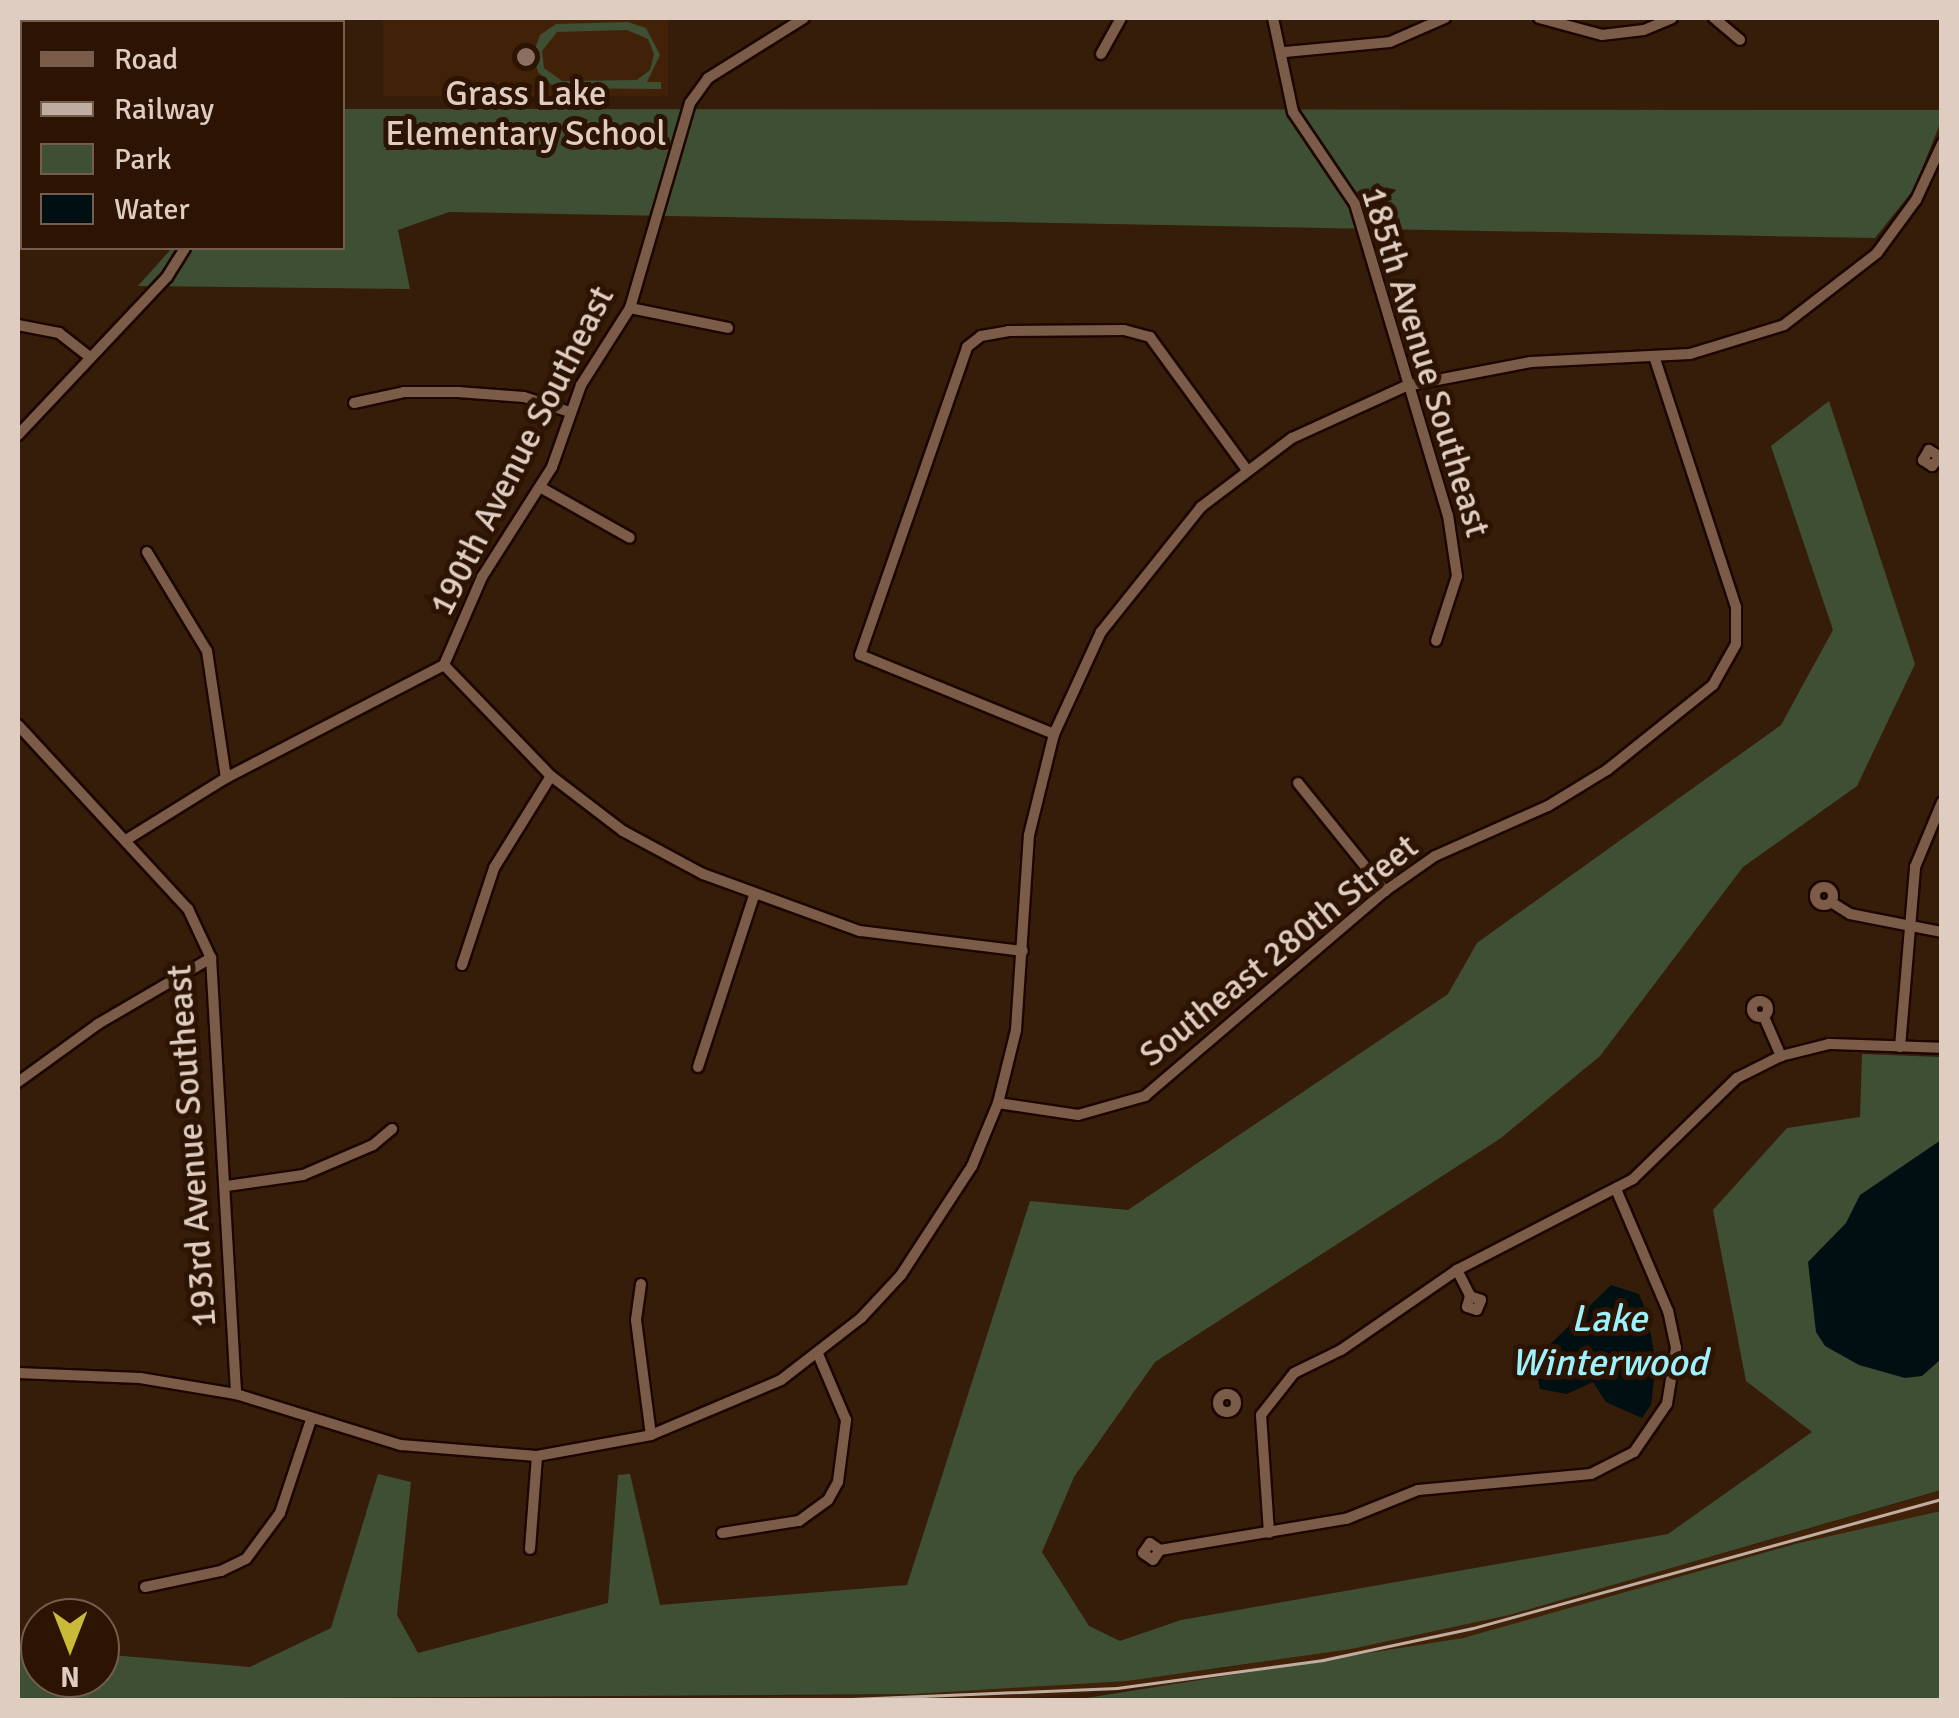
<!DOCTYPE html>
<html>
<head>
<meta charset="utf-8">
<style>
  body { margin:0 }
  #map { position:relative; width:1959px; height:1718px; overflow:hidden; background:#361d0a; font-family:Signika,sans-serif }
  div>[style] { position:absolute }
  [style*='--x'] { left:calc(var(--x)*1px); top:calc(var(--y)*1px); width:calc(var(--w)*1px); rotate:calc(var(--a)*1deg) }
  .built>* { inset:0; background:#412209 }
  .green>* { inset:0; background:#3f4f34 }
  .water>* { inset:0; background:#000f12 }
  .roads { filter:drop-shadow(2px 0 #1d0600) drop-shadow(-2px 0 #1d0600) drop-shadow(0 2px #1d0600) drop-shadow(0 -2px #1d0600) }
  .minor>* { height:10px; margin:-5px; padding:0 5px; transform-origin:5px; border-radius:5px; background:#7b5c48 }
  .minor>.ring { margin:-5px; padding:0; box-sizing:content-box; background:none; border:10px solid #7b5c48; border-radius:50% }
  .rail>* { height:2.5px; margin:-1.25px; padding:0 1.25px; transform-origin:1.25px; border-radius:1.25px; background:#c0ada1 }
  .dots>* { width:28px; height:28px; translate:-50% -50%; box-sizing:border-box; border:5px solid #2c1302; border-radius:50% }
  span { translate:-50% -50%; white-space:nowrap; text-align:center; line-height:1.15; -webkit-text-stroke:10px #2c1302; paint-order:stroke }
  .poi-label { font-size:35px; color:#dfcdc2 }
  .street-label { font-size:35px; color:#dfcdc2 }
  .water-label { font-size:38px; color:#9df3fd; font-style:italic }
  .frame { position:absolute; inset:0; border:20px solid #dfcdc2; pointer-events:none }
  .legend { position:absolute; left:20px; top:20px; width:325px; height:230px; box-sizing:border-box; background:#2c1302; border:2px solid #745d4f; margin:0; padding:12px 18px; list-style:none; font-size:30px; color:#dfcdc2 }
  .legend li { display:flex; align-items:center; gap:20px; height:50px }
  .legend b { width:50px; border:2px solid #745d4f }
  .north { position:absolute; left:20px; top:1598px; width:100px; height:100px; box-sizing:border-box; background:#2c1302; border:2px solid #745d4f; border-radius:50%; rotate:180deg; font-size:28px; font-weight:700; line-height:40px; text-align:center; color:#dfcdc2 }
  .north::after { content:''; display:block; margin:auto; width:35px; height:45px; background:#caba3a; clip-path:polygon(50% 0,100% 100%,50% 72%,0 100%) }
</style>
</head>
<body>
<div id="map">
  <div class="built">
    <i style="clip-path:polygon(383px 18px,668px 18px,668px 96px,383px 96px)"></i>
    <i style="clip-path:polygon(1941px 1491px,1941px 1511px,1799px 1543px,1463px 1638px,1201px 1683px,1000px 1700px,559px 1700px,913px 1694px,1221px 1669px,1509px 1615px)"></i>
  </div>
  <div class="green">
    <i style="clip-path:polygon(evenodd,556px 24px,628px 22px,646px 28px,660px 55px,647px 82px,661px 82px,661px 89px,555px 88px,538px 72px,533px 54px,540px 35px,556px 24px,627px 30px,648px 39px,654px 54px,650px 70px,637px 80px,562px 81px,544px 68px,542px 51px,557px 32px,627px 30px)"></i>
    <i style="clip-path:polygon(343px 109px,1941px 110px,1941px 121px,1914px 189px,1875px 238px,449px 212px,398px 230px,410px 289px,138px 286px,172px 248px,342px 248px)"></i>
    <i style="clip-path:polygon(1829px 401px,1915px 664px,1857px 786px,1743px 867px,1600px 1056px,1501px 1138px,1155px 1362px,1074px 1477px,1042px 1552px,1089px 1626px,1120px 1641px,1181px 1620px,1668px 1534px,1812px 1432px,1746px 1381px,1713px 1210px,1787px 1128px,1860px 1117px,1862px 1054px,1941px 1057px,1941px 1490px,1509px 1615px,1351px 1649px,1127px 1681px,913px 1694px,18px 1700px,18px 1647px,40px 1649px,40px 1678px,100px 1678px,100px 1654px,250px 1667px,331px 1628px,378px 1474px,411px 1482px,397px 1615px,418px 1653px,608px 1603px,618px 1475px,630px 1474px,660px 1605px,907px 1585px,1030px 1201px,1128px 1210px,1448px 994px,1477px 943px,1781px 725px,1833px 630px,1771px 446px)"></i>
    <i style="clip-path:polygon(1941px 1511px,1941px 1700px,1074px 1700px,1463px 1638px,1799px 1543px)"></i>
  </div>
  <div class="water">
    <i style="clip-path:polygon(1941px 1140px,1941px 1359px,1922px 1376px,1905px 1378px,1859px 1365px,1825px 1346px,1816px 1332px,1808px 1262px,1846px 1223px,1860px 1195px)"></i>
    <i style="clip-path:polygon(1611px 1285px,1639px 1294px,1647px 1313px,1656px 1364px,1651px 1405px,1642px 1418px,1606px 1402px,1593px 1382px,1567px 1394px,1540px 1389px,1534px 1360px)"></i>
  </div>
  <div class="roads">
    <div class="minor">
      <i style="--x:1273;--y:18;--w:96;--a:78"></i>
      <i style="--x:1293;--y:112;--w:111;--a:56"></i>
      <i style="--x:1355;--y:204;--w:325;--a:73.4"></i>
      <i style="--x:1448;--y:515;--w:62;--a:81.6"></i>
      <i style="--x:1457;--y:576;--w:68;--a:107.9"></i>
      <i style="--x:1539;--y:18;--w:65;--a:15.1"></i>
      <i style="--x:1602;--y:35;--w:42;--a:-6.8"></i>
      <i style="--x:1644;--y:30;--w:30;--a:-23"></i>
      <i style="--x:1714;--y:18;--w:34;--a:40"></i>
      <i style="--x:58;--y:22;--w:4;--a:-90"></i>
      <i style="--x:243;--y:22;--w:7;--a:-34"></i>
      <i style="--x:18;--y:35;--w:4;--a:-14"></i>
      <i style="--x:1285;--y:52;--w:105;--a:-5.4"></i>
      <i style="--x:1390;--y:42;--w:60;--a:-23.6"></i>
      <i style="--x:1101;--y:54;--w:41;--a:-60.9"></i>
      <i style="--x:630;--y:308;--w:100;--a:11.5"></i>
      <i style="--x:18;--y:325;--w:42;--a:11"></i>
      <i style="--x:59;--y:333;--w:37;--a:38"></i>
      <i style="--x:354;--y:403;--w:51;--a:-12.4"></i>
      <i style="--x:404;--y:392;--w:54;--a:0"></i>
      <i style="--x:458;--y:392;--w:66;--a:4.3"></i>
      <i style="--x:524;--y:397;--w:48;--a:18.1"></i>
      <i style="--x:18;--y:435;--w:217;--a:-46.7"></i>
      <i style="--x:167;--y:277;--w:34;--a:-58"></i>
      <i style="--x:1939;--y:456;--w:12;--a:-149"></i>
      <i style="--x:1929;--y:450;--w:12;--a:121"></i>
      <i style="--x:1923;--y:460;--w:11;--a:34"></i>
      <i style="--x:1932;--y:466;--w:15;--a:-48"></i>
      <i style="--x:540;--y:487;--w:103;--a:29.5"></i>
      <i style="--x:147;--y:552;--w:116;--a:58.8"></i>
      <i style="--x:207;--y:651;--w:128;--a:81.5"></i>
      <i style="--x:444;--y:665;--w:154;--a:46.1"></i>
      <i style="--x:551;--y:776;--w:91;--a:37.4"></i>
      <i style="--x:623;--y:831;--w:91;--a:28.3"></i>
      <i style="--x:703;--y:874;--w:167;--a:20"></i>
      <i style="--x:860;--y:931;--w:164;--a:7"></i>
      <i style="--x:18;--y:725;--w:251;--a:47.3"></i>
      <i style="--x:188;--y:909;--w:54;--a:64.9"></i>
      <i style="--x:211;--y:958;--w:437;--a:86.7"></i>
      <i style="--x:1054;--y:734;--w:209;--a:-157.8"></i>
      <i style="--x:860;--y:655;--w:326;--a:-70.8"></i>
      <i style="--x:967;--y:347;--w:18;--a:-38"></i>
      <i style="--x:981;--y:336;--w:27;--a:-10"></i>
      <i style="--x:1008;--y:331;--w:116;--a:-0.5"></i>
      <i style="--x:1124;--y:330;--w:27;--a:15"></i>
      <i style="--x:1150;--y:337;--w:165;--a:53.9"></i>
      <i style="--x:1298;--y:783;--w:139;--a:51.1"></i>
      <i style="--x:126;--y:840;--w:118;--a:-31.8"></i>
      <i style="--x:226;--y:778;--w:246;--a:-27.4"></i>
      <i style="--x:444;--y:665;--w:96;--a:-66.6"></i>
      <i style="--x:482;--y:577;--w:130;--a:-57.5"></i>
      <i style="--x:552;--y:467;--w:87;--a:-70.5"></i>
      <i style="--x:581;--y:385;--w:91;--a:-57.5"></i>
      <i style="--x:630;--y:308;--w:214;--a:-73.7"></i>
      <i style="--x:690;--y:103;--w:31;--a:-54"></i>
      <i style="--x:708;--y:78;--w:113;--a:-32"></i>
      <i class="ring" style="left:1815px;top:887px;width:8px;height:8px"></i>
      <i style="--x:1831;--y:902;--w:22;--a:32"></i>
      <i style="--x:1850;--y:914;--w:94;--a:11.1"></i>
      <i style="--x:462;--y:965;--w:102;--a:-71.7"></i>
      <i style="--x:494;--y:868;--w:108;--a:-58.2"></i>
      <i class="ring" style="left:1752px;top:1001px;width:6px;height:6px"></i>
      <i style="--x:1764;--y:1017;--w:43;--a:66.4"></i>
      <i style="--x:1900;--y:1047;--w:181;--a:-85.2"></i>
      <i style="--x:1915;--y:867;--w:70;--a:-67.4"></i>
      <i style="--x:698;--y:1067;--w:180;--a:-71.9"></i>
      <i style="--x:18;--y:1082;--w:99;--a:-35.9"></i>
      <i style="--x:98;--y:1024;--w:131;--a:-30.3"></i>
      <i style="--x:998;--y:1103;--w:81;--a:8.5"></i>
      <i style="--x:1078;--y:1115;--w:70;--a:-15.8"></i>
      <i style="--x:1145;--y:1096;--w:316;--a:-40.5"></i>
      <i style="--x:1385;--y:891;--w:61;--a:-35"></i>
      <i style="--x:1435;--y:856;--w:124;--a:-23.9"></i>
      <i style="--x:1548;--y:806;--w:69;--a:-31.4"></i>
      <i style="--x:1607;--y:770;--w:136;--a:-38.7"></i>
      <i style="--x:1713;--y:685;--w:47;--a:-60.7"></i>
      <i style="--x:1736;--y:644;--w:37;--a:-90"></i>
      <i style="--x:1736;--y:607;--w:261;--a:-108.1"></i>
      <i style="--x:227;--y:1186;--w:77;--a:-8.2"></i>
      <i style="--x:303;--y:1175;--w:76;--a:-23.2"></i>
      <i style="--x:373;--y:1145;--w:25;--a:-40"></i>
      <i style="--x:1457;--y:1270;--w:29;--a:63"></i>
      <i style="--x:1470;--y:1296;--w:11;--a:105"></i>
      <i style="--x:1467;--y:1307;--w:10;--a:17"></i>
      <i style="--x:1477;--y:1310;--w:11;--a:-68"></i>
      <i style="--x:1481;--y:1300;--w:12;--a:-160"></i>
      <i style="--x:641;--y:1284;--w:36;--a:98"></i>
      <i style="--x:636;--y:1320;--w:116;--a:82.6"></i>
      <i style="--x:18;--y:1373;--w:122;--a:2.3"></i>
      <i style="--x:140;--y:1378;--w:97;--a:9.5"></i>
      <i style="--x:236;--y:1394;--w:173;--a:17.2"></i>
      <i style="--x:401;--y:1445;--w:136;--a:4.6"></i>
      <i style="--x:537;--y:1456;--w:116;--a:-10.4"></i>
      <i style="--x:651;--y:1435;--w:141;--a:-22.9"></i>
      <i style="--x:781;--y:1380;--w:101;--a:-37.8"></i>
      <i style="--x:861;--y:1318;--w:59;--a:-47.1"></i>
      <i style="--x:901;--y:1275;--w:130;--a:-56.9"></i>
      <i style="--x:972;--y:1166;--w:68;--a:-67.6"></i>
      <i style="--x:998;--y:1103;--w:75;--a:-76.1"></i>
      <i style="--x:1016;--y:1030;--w:195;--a:-86.2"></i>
      <i style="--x:1029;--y:835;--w:104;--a:-76.1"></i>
      <i style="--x:1054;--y:734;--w:112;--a:-65.3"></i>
      <i style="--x:1101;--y:632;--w:160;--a:-51.3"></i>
      <i style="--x:1201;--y:507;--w:114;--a:-37.2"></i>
      <i style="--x:1292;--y:438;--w:125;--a:-24.5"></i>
      <i style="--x:1406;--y:386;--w:127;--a:-10.9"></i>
      <i style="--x:1531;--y:362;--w:159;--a:-2.9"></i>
      <i style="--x:1690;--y:354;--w:98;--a:-17.1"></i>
      <i style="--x:1784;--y:325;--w:118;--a:-37.7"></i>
      <i style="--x:1877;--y:253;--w:66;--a:-53.7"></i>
      <i style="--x:1916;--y:200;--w:62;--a:-65.1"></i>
      <i class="ring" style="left:1218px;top:1394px;width:8px;height:8px"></i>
      <i style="--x:1261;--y:1415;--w:53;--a:-51.8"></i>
      <i style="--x:1294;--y:1373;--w:52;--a:-26.1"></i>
      <i style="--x:1341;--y:1350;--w:141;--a:-34.6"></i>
      <i style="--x:1457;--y:1270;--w:198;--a:-27.3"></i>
      <i style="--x:1633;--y:1179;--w:145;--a:-44.2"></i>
      <i style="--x:1737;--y:1078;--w:49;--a:-26.6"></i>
      <i style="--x:1781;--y:1056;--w:49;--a:-14"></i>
      <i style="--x:1829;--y:1044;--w:113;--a:2"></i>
      <i style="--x:1261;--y:1415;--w:118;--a:86.1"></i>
      <i style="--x:722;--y:1533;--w:78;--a:-8.9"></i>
      <i style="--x:799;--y:1521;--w:36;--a:-36"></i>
      <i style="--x:828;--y:1500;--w:21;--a:-61"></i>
      <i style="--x:838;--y:1482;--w:63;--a:-82.6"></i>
      <i style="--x:846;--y:1420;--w:72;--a:-113"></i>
      <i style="--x:530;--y:1549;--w:93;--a:-85.7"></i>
      <i style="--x:1160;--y:1550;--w:12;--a:125"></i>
      <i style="--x:1153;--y:1560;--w:12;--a:-145"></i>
      <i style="--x:1143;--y:1553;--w:12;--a:-55"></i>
      <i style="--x:1150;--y:1543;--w:12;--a:35"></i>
      <i style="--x:1160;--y:1550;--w:189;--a:-9.5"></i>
      <i style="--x:1346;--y:1519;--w:78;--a:-21.9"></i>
      <i style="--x:1418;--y:1490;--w:174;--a:-5.3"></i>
      <i style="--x:1591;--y:1474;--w:48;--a:-27.1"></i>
      <i style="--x:1634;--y:1452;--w:58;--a:-55.5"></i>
      <i style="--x:1667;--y:1404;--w:57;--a:-80.9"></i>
      <i style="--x:1676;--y:1348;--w:38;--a:-102"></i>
      <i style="--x:1668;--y:1311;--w:133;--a:-113.1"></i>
      <i style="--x:145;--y:1587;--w:78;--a:-11.9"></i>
      <i style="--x:221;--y:1571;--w:28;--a:-26"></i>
      <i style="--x:246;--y:1559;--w:57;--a:-53.5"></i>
      <i style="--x:280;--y:1513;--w:98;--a:-71.6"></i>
    </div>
  </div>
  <div class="rail">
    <i style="--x:828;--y:1700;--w:289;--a:-2.4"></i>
    <i style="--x:1117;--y:1688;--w:208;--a:-7.7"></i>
    <i style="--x:1323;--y:1660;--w:153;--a:-12"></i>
    <i style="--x:1473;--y:1628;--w:486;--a:-15.4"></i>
  </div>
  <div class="dots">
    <i style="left:526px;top:57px;background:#8d6e63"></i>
  </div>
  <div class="poi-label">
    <span style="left:526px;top:114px">Grass Lake<br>Elementary School</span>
  </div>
  <div class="street-label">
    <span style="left:1425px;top:362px;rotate:73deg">185th Avenue Southeast</span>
    <span style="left:522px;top:451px;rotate:-63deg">190th Avenue Southeast</span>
    <span style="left:1279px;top:951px;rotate:-39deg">Southeast 280th Street</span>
    <span style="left:192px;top:1146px;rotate:-94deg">193rd Avenue Southeast</span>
  </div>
  <div class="water-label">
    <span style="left:1609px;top:1341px">Lake<br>Winterwood</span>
  </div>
  <div class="frame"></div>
  <ul class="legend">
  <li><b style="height:12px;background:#7b5c48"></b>Road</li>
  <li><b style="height:12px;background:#c0ada1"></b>Railway</li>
  <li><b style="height:28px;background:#3f4f34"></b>Park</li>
  <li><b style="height:28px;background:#000f12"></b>Water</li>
  </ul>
  <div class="north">N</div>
</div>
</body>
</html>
